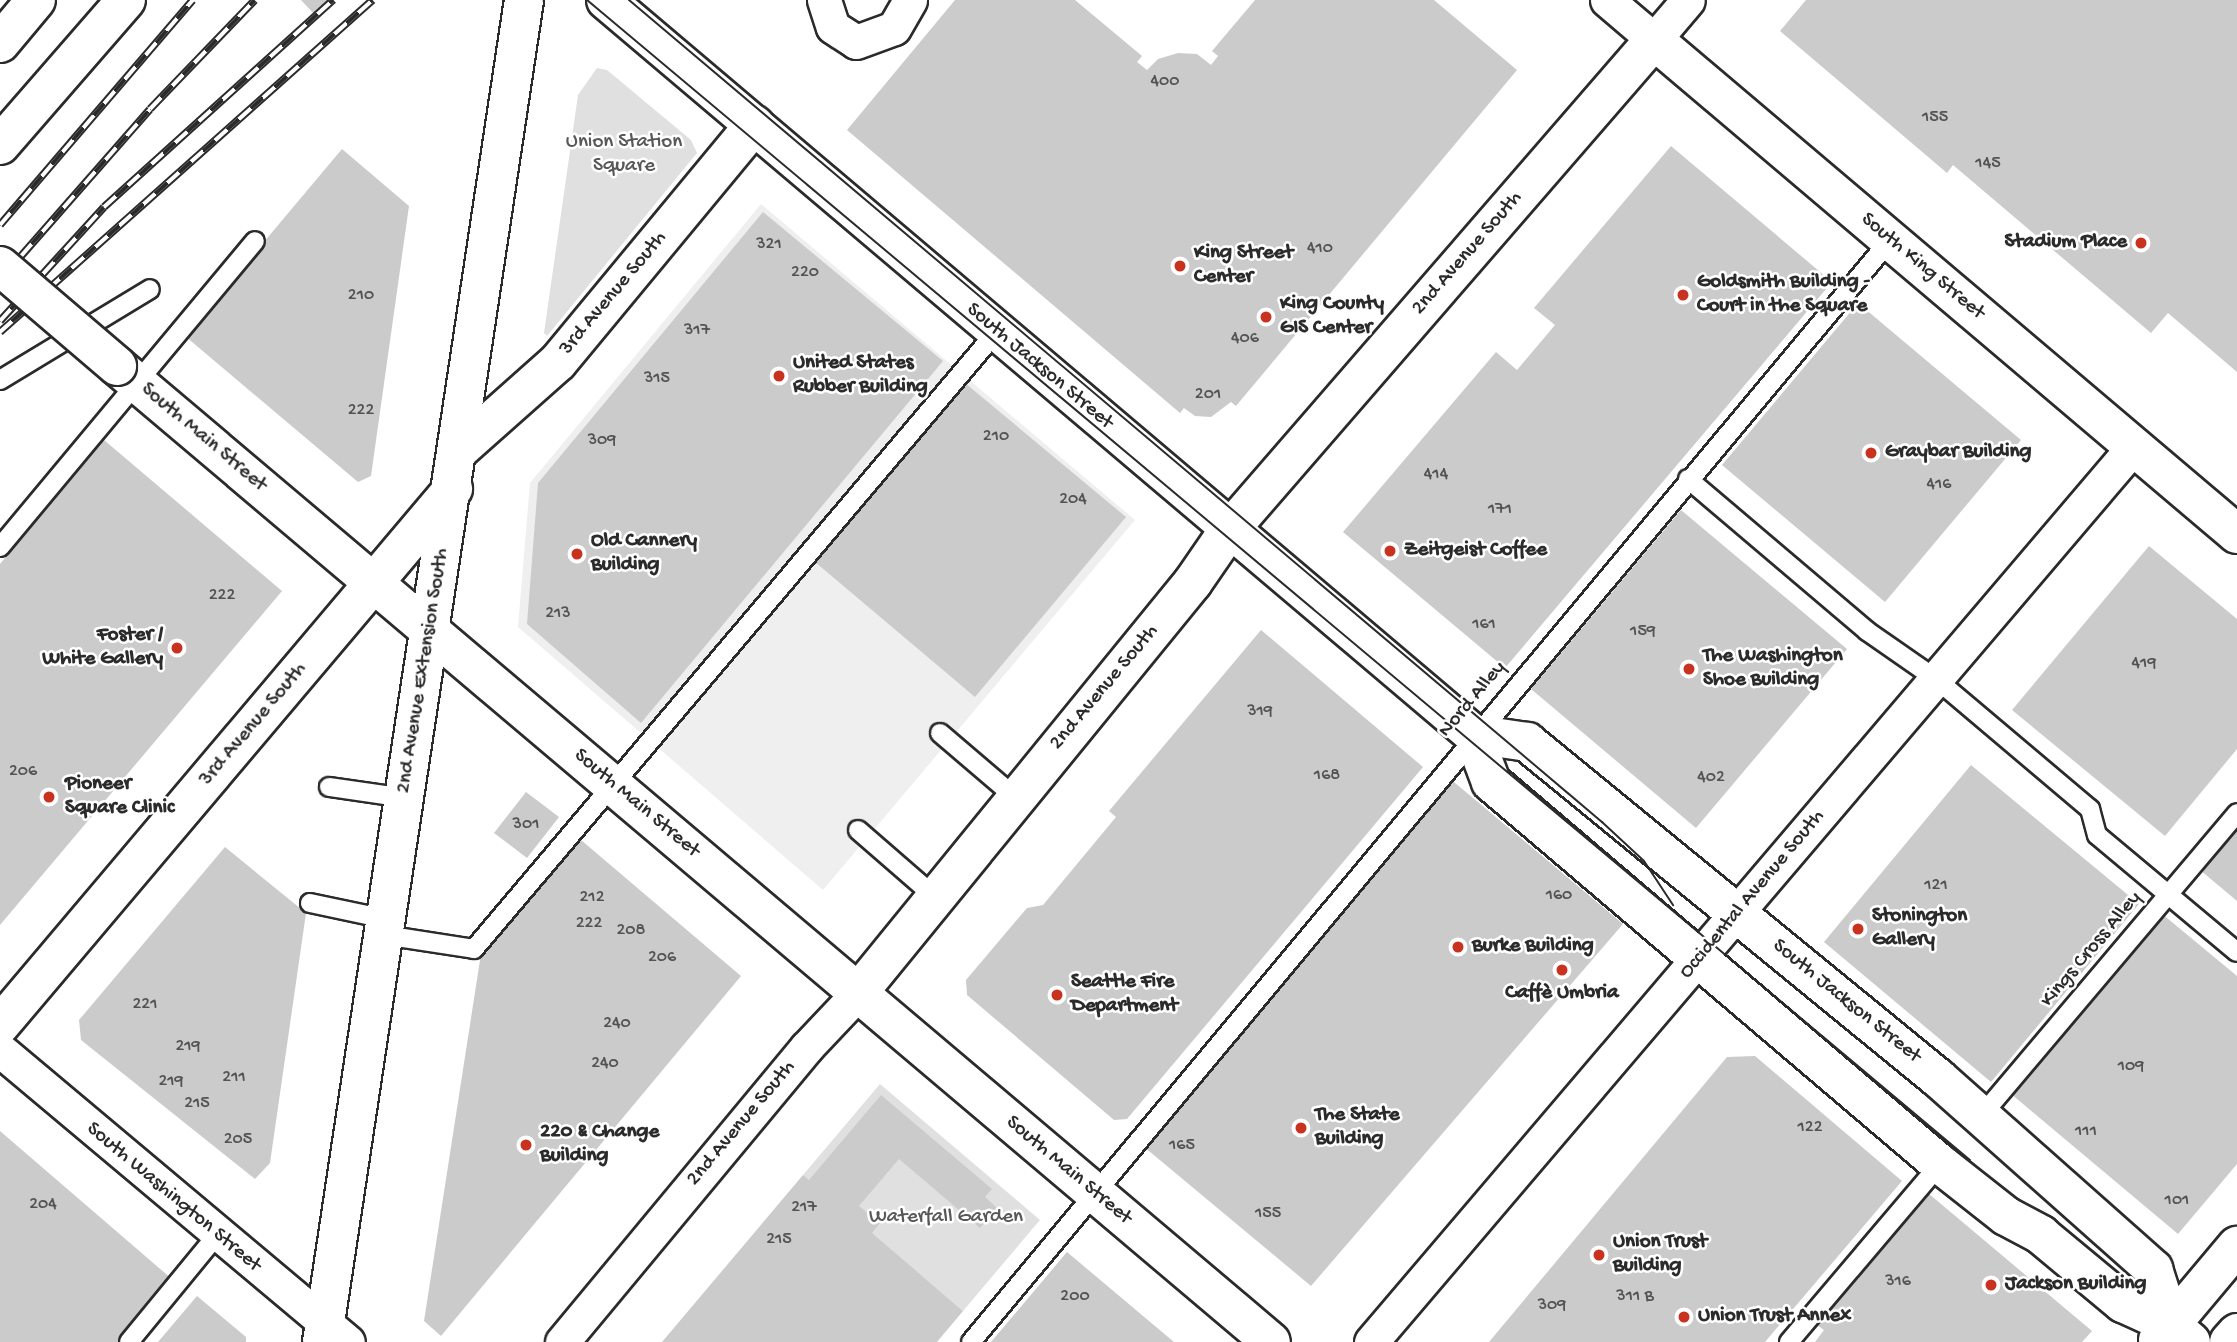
<!DOCTYPE html>
<html>
<head>
<meta charset="utf-8">
<style>
  body { margin:0 }
  #map { position:relative; width:2237px; height:1342px; overflow:hidden; background:#fff; font-family:"Gochi Hand",sans-serif }
  div>[style] { position:absolute }
  [style*='--x'] { left:calc(var(--x)*1px); top:calc(var(--y)*1px); width:calc(var(--w)*1px); rotate:calc(var(--a)*1deg) }
  .built>* { inset:0; background:#efefef }
  .green>* { inset:0; background:#e0e0e0 }
  .building>* { inset:0; background:#cbcbcb }
  .roads { filter:drop-shadow(2px 0 #2b2b2b) drop-shadow(-2px 0 #2b2b2b) drop-shadow(0 2px #2b2b2b) drop-shadow(0 -2px #2b2b2b) }
  .lane>* { height:18px; margin:-9px; padding:0 9px; transform-origin:9px; border-radius:9px; background:#fff }
  .street>* { height:33px; margin:-16.5px; padding:0 16.5px; transform-origin:16.5px; border-radius:16.5px; background:#fff }
  .secondary>* { height:38px; margin:-19px; padding:0 19px; transform-origin:19px; border-radius:19px; background:#fff }
  .primary>* { height:38px; margin:-19px; padding:0 19px; transform-origin:19px; border-radius:19px; background:#fff }
  .tram>* { height:2px; margin:-1px; padding:0 1px; transform-origin:1px; border-radius:1px; background:#2b2b2b }
  .rail>* { height:8px; margin-top:-4px; transform-origin:0; background:repeating-linear-gradient(90deg,#fff 0 16px,#2b2b2b 0 32px); box-sizing:border-box; border-block:2px solid #2b2b2b }
  .bridges { filter:drop-shadow(2px 0 #2b2b2b) drop-shadow(-2px 0 #2b2b2b) drop-shadow(0 2px #2b2b2b) drop-shadow(0 -2px #2b2b2b) }
  .secondary-bridge>* { height:38px; margin:-19px; padding:0 19px; transform-origin:19px; border-radius:19px; background:#fff }
  .dots>* { width:19px; height:19px; translate:-50% -50%; box-sizing:border-box; border:4px solid #fff; border-radius:50% }
  span { translate:-50% -50%; white-space:nowrap; text-align:center; line-height:1.15; -webkit-text-stroke:5px #fff; paint-order:stroke }
  .number-label { font-size:18px; color:#535353 }
  .number-label span { -webkit-text-stroke-width:0 }
  .park-label { font-size:21px; color:#585858 }
  .poi-label { font-size:21px; color:#2b2b2b; font-weight:700 }
  .right { translate:-100% -50%; text-align:right }
  .left { translate:0 -50%; text-align:left }
  .street-label { font-size:21px; color:#2b2b2b }
</style>
</head>
<body>
<div id="map">
  <div class="built">
    <i style="clip-path:polygon(761px 204px,1135px 520px,823px 890px,518px 627px,530px 483px)"></i>
  </div>
  <div class="green">
    <i style="clip-path:polygon(597px 68px,607px 70px,691px 140px,697px 153px,547px 336px,544px 333px,578px 95px)"></i>
    <i style="clip-path:polygon(880px 1084px,1040px 1220px,963px 1311px,803px 1175px)"></i>
  </div>
  <div class="building">
    <i style="clip-path:polygon(301px 0,331px 0,315px 15px)"></i>
    <i style="clip-path:polygon(955px 0,1075px 0,1142px 56px,1137px 62px,1147px 70px,1158px 59px,1178px 53px,1197px 54px,1211px 65px,1218px 56px,1212px 51px,1255px 0,1434px 0,1517px 70px,1236px 406px,1231px 402px,1211px 417px,1195px 416px,1184px 408px,1180px 413px,847px 130px)"></i>
    <i style="clip-path:polygon(1806px 0,2237px 0,2237px 372px,2168px 313px,2151px 333px,1953px 165px,1947px 173px,1780px 31px)"></i>
    <i style="clip-path:polygon(1671px 146px,1832px 282px,1505px 668px,1343px 532px,1496px 352px,1517px 370px,1555px 325px,1534px 308px)"></i>
    <i style="clip-path:polygon(342px 149px,409px 206px,371px 476px,358px 482px,185px 336px)"></i>
    <i style="clip-path:polygon(763px 212px,943px 361px,641px 723px,527px 624px,538px 483px)"></i>
    <i style="clip-path:polygon(1858px 303px,2021px 440px,1885px 602px,1722px 465px)"></i>
    <i style="clip-path:polygon(965px 383px,1126px 517px,975px 697px,815px 562px)"></i>
    <i style="clip-path:polygon(104px 440px,282px 591px,0 925px,0 564px)"></i>
    <i style="clip-path:polygon(1681px 510px,1847px 649px,1696px 828px,1531px 689px)"></i>
    <i style="clip-path:polygon(2149px 546px,2237px 619px,2237px 749px,2165px 836px,2012px 710px)"></i>
    <i style="clip-path:polygon(1261px 630px,1423px 767px,1127px 1119px,1114px 1120px,967px 995px,966px 980px,1027px 908px,1043px 905px,1116px 817px,1109px 811px)"></i>
    <i style="clip-path:polygon(1971px 765px,2139px 904px,1991px 1082px,1824px 942px)"></i>
    <i style="clip-path:polygon(1448px 777px,1623px 924px,1311px 1286px,1143px 1146px,1434px 802px,1430px 798px)"></i>
    <i style="clip-path:polygon(526px 792px,559px 817px,527px 858px,494px 833px)"></i>
    <i style="clip-path:polygon(2237px 825px,2237px 901px,2200px 870px)"></i>
    <i style="clip-path:polygon(581px 840px,741px 976px,441px 1336px,424px 1321px,480px 960px)"></i>
    <i style="clip-path:polygon(225px 847px,306px 913px,270px 1163px,255px 1179px,81px 1040px,79px 1020px)"></i>
    <i style="clip-path:polygon(2161px 913px,2237px 976px,2237px 1164px,2178px 1234px,2010px 1093px)"></i>
    <i style="clip-path:polygon(1755px 1056px,1902px 1181px,1765px 1342px,1489px 1342px,1727px 1057px)"></i>
    <i style="clip-path:polygon(881px 1095px,992px 1189px,985px 1197px,997px 1208px,980px 1228px,899px 1159px,859px 1206px,880px 1223px,872px 1233px,963px 1311px,937px 1342px,662px 1342px,803px 1175px,809px 1180px)"></i>
    <i style="clip-path:polygon(0 1131px,173px 1280px,120px 1342px,0 1342px)"></i>
    <i style="clip-path:polygon(1928px 1193px,2092px 1331px,2082px 1342px,1815px 1342px,1824px 1330px,1817px 1325px)"></i>
    <i style="clip-path:polygon(1067px 1252px,1174px 1342px,991px 1342px)"></i>
    <i style="clip-path:polygon(197px 1296px,246px 1337px,246px 1342px,158px 1342px)"></i>
  </div>
  <div class="roads">
    <div class="lane">
      <i style="--x:0;--y:380;--w:175;--a:-31.2"></i>
      <i style="--x:1688;--y:479;--w:235;--a:40.3"></i>
      <i style="--x:1867;--y:631;--w:84;--a:34.8"></i>
      <i style="--x:1936;--y:679;--w:202;--a:40.2"></i>
      <i style="--x:2090;--y:809;--w:27;--a:75"></i>
      <i style="--x:2097;--y:835;--w:182;--a:39.9"></i>
      <i style="--x:0;--y:547;--w:398;--a:-50.2"></i>
      <i style="--x:940;--y:733;--w:99;--a:40.5"></i>
      <i style="--x:329;--y:787;--w:77;--a:8.2"></i>
      <i style="--x:858;--y:830;--w:101;--a:41"></i>
      <i style="--x:310;--y:903;--w:78;--a:11.9"></i>
      <i style="--x:384;--y:935;--w:91;--a:8.8"></i>
      <i style="--x:474;--y:949;--w:810;--a:-49.76"></i>
      <i style="--x:1982;--y:1115;--w:395;--a:-49.8"></i>
      <i style="--x:129;--y:1342;--w:137;--a:-50.6"></i>
      <i style="--x:971;--y:1342;--w:1435;--a:-50.17"></i>
      <i style="--x:1789;--y:1342;--w:233;--a:-49.7"></i>
    </div>
    <div class="street">
      <i style="--x:824;--y:0;--w:28;--a:72"></i>
      <i style="--x:833;--y:27;--w:27;--a:33"></i>
      <i style="--x:856;--y:42;--w:40;--a:-20.2"></i>
      <i style="--x:894;--y:28;--w:32;--a:-60"></i>
      <i style="--x:1607;--y:0;--w:62;--a:40.4"></i>
      <i style="--x:1654;--y:40;--w:52;--a:-49.6"></i>
      <i style="--x:0;--y:1050;--w:454;--a:40"></i>
      <i style="--x:562;--y:1342;--w:382;--a:-50.3"></i>
      <i style="--x:806;--y:1048;--w:76;--a:-46.6"></i>
      <i style="--x:1371;--y:1342;--w:1177;--a:-49.58"></i>
    </div>
    <div class="secondary">
      <i style="--x:606;--y:0;--w:1136;--a:40.25"></i>
      <i style="--x:1473;--y:734;--w:51;--a:69.4"></i>
      <i style="--x:1491;--y:782;--w:590;--a:40.39"></i>
      <i style="--x:1940;--y:1164;--w:84;--a:38.2"></i>
      <i style="--x:2006;--y:1216;--w:40;--a:28"></i>
      <i style="--x:2041;--y:1235;--w:107;--a:39.7"></i>
      <i style="--x:2123;--y:1303;--w:53;--a:24.6"></i>
      <i style="--x:2171;--y:1325;--w:26;--a:40"></i>
      <i style="--x:117;--y:366;--w:1511;--a:40.22"></i>
      <i style="--x:460;--y:449;--w:131;--a:-41.6"></i>
      <i style="--x:558;--y:362;--w:308;--a:-50.4"></i>
      <i style="--x:1473;--y:734;--w:55;--a:8.4"></i>
      <i style="--x:1527;--y:742;--w:531;--a:39.27"></i>
      <i style="--x:1938;--y:1078;--w:288;--a:41.6"></i>
      <i style="--x:2153;--y:1269;--w:59;--a:72.2"></i>
      <i style="--x:858;--y:993;--w:530;--a:-50.82"></i>
      <i style="--x:1193;--y:582;--w:58;--a:-55.5"></i>
      <i style="--x:1226;--y:534;--w:654;--a:-49.09"></i>
      <i style="--x:1654;--y:40;--w:764;--a:40.28"></i>
      <i style="--x:0;--y:1025;--w:702;--a:-49.8"></i>
      <i style="--x:2158;--y:1340;--w:123;--a:-50"></i>
      <i style="--x:2229;--y:1342;--w:12;--a:-48"></i>
    </div>
    <div class="primary">
      <i style="--x:0;--y:43;--w:56;--a:-50.1"></i>
      <i style="--x:0;--y:145;--w:192;--a:-49"></i>
      <i style="--x:322;--y:1342;--w:1357;--a:-81.44"></i>
    </div>
  </div>
  <div class="tram">
    <i style="--x:587;--y:0;--w:1805;--a:39.99"></i>
    <i style="--x:629;--y:0;--w:1274;--a:40.19"></i>
    <i style="--x:1602;--y:822;--w:57;--a:42.9"></i>
    <i style="--x:1644;--y:861;--w:53;--a:56.6"></i>
  </div>
  <div class="rail">
    <i style="--x:0;--y:225;--w:296;--a:-49.4"></i>
    <i style="--x:0;--y:280;--w:227;--a:-48.7"></i>
    <i style="--x:150;--y:109;--w:151;--a:-46.1"></i>
    <i style="--x:0;--y:321;--w:154;--a:-47.6"></i>
    <i style="--x:104;--y:207;--w:309;--a:-42.1"></i>
    <i style="--x:0;--y:332;--w:499;--a:-41.7"></i>
  </div>
  <div class="bridges">
    <div class="secondary-bridge">
      <i style="--x:0;--y:266;--w:154;--a:40.5"></i>
    </div>
  </div>
  <div class="dots">
    <i style="left:2141px;top:243px;background:#c8321e"></i>
    <i style="left:1180px;top:266px;background:#c8321e"></i>
    <i style="left:1683px;top:295px;background:#c8321e"></i>
    <i style="left:1266px;top:317px;background:#c8321e"></i>
    <i style="left:779px;top:376px;background:#c8321e"></i>
    <i style="left:1871px;top:453px;background:#c8321e"></i>
    <i style="left:1390px;top:551px;background:#c8321e"></i>
    <i style="left:577px;top:554px;background:#c8321e"></i>
    <i style="left:177px;top:648px;background:#c8321e"></i>
    <i style="left:1689px;top:669px;background:#c8321e"></i>
    <i style="left:49px;top:797px;background:#c8321e"></i>
    <i style="left:1858px;top:929px;background:#c8321e"></i>
    <i style="left:1458px;top:947px;background:#c8321e"></i>
    <i style="left:1562px;top:970px;background:#c8321e"></i>
    <i style="left:1057px;top:995px;background:#c8321e"></i>
    <i style="left:1301px;top:1128px;background:#c8321e"></i>
    <i style="left:526px;top:1145px;background:#c8321e"></i>
    <i style="left:1599px;top:1255px;background:#c8321e"></i>
    <i style="left:1991px;top:1285px;background:#c8321e"></i>
    <i style="left:1684px;top:1317px;background:#c8321e"></i>
  </div>
  <div class="number-label">
    <span style="left:1165px;top:82px">400</span>
    <span style="left:1935px;top:118px">155</span>
    <span style="left:1988px;top:164px">145</span>
    <span style="left:769px;top:245px">321</span>
    <span style="left:1320px;top:249px">410</span>
    <span style="left:805px;top:273px">220</span>
    <span style="left:361px;top:296px">210</span>
    <span style="left:697px;top:331px">317</span>
    <span style="left:1245px;top:339px">406</span>
    <span style="left:657px;top:379px">315</span>
    <span style="left:1208px;top:395px">201</span>
    <span style="left:361px;top:411px">222</span>
    <span style="left:996px;top:437px">210</span>
    <span style="left:602px;top:441px">309</span>
    <span style="left:1436px;top:475px">414</span>
    <span style="left:1939px;top:485px">416</span>
    <span style="left:1073px;top:500px">204</span>
    <span style="left:1500px;top:510px">171</span>
    <span style="left:222px;top:596px">222</span>
    <span style="left:558px;top:614px">213</span>
    <span style="left:1484px;top:625px">161</span>
    <span style="left:1643px;top:632px">159</span>
    <span style="left:2144px;top:664px">419</span>
    <span style="left:1260px;top:712px">319</span>
    <span style="left:23px;top:772px">206</span>
    <span style="left:1327px;top:776px">168</span>
    <span style="left:1711px;top:778px">402</span>
    <span style="left:526px;top:825px">301</span>
    <span style="left:1936px;top:886px">121</span>
    <span style="left:1559px;top:896px">160</span>
    <span style="left:592px;top:898px">212</span>
    <span style="left:589px;top:924px">222</span>
    <span style="left:631px;top:931px">208</span>
    <span style="left:662px;top:958px">206</span>
    <span style="left:145px;top:1005px">221</span>
    <span style="left:617px;top:1024px">240</span>
    <span style="left:188px;top:1047px">219</span>
    <span style="left:605px;top:1064px">240</span>
    <span style="left:2131px;top:1067px">109</span>
    <span style="left:234px;top:1078px">211</span>
    <span style="left:171px;top:1082px">219</span>
    <span style="left:197px;top:1104px">215</span>
    <span style="left:1810px;top:1128px">122</span>
    <span style="left:2086px;top:1132px">111</span>
    <span style="left:238px;top:1140px">205</span>
    <span style="left:1182px;top:1146px">165</span>
    <span style="left:2177px;top:1201px">101</span>
    <span style="left:43px;top:1205px">204</span>
    <span style="left:804px;top:1208px">217</span>
    <span style="left:1268px;top:1214px">155</span>
    <span style="left:779px;top:1240px">215</span>
    <span style="left:1898px;top:1282px">316</span>
    <span style="left:1075px;top:1297px">200</span>
    <span style="left:1635px;top:1297px">311 B</span>
    <span style="left:1552px;top:1306px">309</span>
  </div>
  <div class="park-label">
    <span style="left:624px;top:155px">Union Station<br>Square</span>
    <span style="left:946px;top:1218px">Waterfall Garden</span>
  </div>
  <div class="poi-label">
    <span class="right" style="left:2127px;top:243px">Stadium Place</span>
    <span class="left" style="left:1194px;top:266px">King Street<br>Center</span>
    <span class="left" style="left:1697px;top:295px">Goldsmith Building -<br>Court in the Square</span>
    <span class="left" style="left:1280px;top:317px">King County<br>GIS Center</span>
    <span class="left" style="left:793px;top:376px">United States<br>Rubber Building</span>
    <span class="left" style="left:1885px;top:453px">Graybar Building</span>
    <span class="left" style="left:591px;top:554px">Old Cannery<br>Building</span>
    <span class="left" style="left:1404px;top:551px">Zeitgeist Coffee</span>
    <span class="right" style="left:163px;top:648px">Foster /<br>White Gallery</span>
    <span class="left" style="left:1703px;top:669px">The Washington<br>Shoe Building</span>
    <span class="left" style="left:65px;top:797px">Pioneer<br>Square Clinic</span>
    <span class="left" style="left:1872px;top:929px">Stonington<br>Gallery</span>
    <span class="left" style="left:1472px;top:947px">Burke Building</span>
    <span class="left" style="left:1071px;top:995px">Seattle Fire<br>Department</span>
    <span style="left:1562px;top:994px">Caffè Umbria</span>
    <span class="left" style="left:1315px;top:1128px">The State<br>Building</span>
    <span class="left" style="left:540px;top:1145px">220 &amp; Change<br>Building</span>
    <span class="left" style="left:1613px;top:1255px">Union Trust<br>Building</span>
    <span class="left" style="left:2005px;top:1285px">Jackson Building</span>
    <span class="left" style="left:1698px;top:1317px">Union Trust Annex</span>
  </div>
  <div class="street-label">
    <span style="left:1468px;top:254px;rotate:-49deg">2nd Avenue South</span>
    <span style="left:1922px;top:267px;rotate:40deg">South King Street</span>
    <span style="left:614px;top:294px;rotate:-50deg">3rd Avenue South</span>
    <span style="left:1039px;top:367px;rotate:40deg">South Jackson Street</span>
    <span style="left:203px;top:438px;rotate:40deg">South Main Street</span>
    <span style="left:424px;top:671px;rotate:-81deg">2nd Avenue Extension South</span>
    <span style="left:1105px;top:688px;rotate:-50deg">2nd Avenue South</span>
    <span style="left:1473px;top:700px;rotate:-50deg">Nord Alley</span>
    <span style="left:254px;top:725px;rotate:-50deg">3rd Avenue South</span>
    <span style="left:636px;top:804px;rotate:40deg">South Main Street</span>
    <span style="left:1753px;top:895px;rotate:-50deg">Occidental Avenue South</span>
    <span style="left:2092px;top:950px;rotate:-50deg">Kings Cross Alley</span>
    <span style="left:1846px;top:1002px;rotate:39deg">South Jackson Street</span>
    <span style="left:742px;top:1124px;rotate:-50deg">2nd Avenue South</span>
    <span style="left:1068px;top:1171px;rotate:40deg">South Main Street</span>
    <span style="left:173px;top:1198px;rotate:40deg">South Washington Street</span>
  </div>
</div>
</body>
</html>
